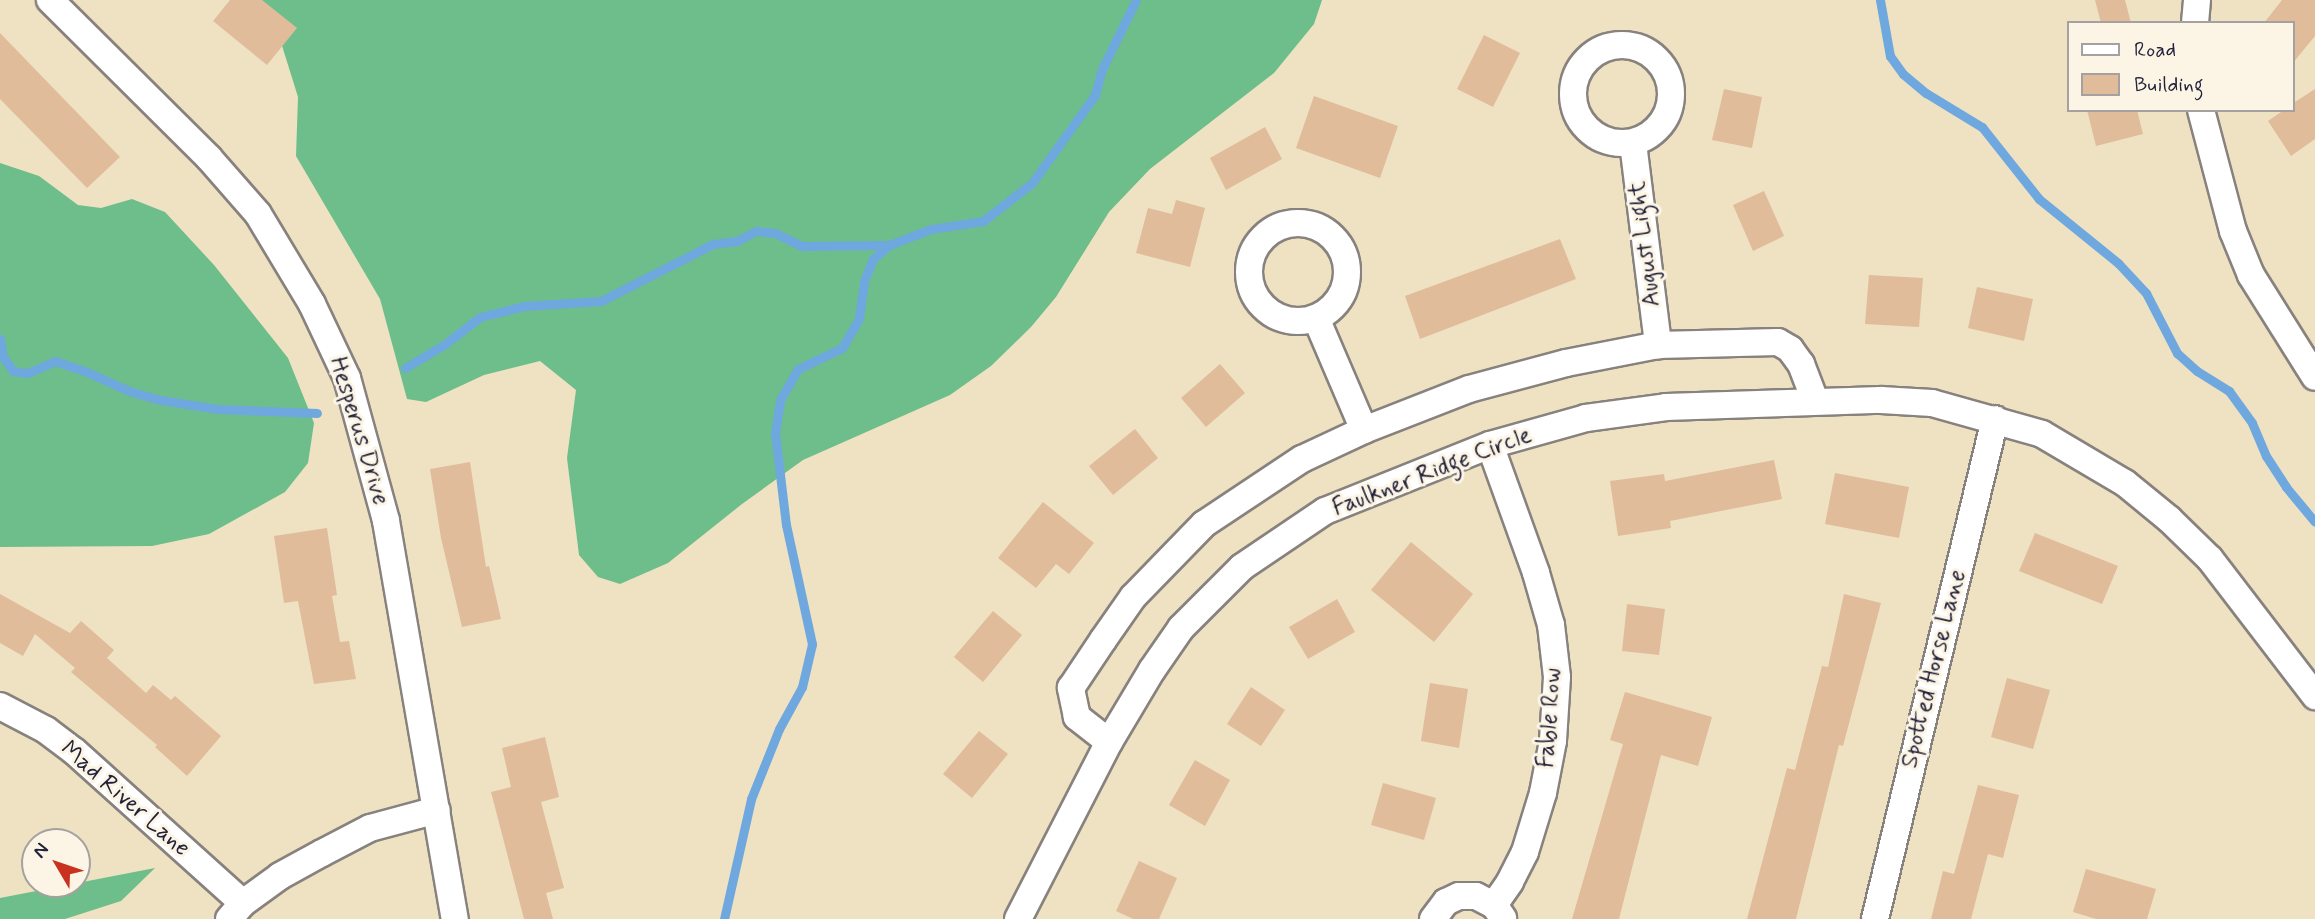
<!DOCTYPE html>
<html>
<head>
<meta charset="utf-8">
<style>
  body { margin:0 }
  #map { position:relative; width:2315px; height:919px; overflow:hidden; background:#eee2c2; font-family:Mynerve,sans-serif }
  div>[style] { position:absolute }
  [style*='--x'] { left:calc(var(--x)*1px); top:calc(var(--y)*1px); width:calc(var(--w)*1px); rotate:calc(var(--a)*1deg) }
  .forest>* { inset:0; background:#6dbe8a }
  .stream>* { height:9px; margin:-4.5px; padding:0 4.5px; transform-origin:4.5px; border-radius:4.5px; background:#6fa8de }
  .building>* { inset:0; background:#e0bc9b }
  .roads { filter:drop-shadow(2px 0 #88827e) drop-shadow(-2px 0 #88827e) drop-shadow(0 2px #88827e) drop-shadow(0 -2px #88827e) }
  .minor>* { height:26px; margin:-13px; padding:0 13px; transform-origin:13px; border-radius:13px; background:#fff }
  .minor>.ring { margin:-13px; padding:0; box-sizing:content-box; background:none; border:26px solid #fff; border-radius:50% }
  span { translate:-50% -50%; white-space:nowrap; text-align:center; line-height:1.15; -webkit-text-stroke:6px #fcf5e5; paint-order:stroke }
  .street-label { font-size:24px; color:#22223b }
  .legend { position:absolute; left:2067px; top:21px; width:228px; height:91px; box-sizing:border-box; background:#fcf5e5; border:2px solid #a5a1a1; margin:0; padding:9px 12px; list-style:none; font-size:21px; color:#22223b }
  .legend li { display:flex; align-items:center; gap:14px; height:35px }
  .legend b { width:35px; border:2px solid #a5a1a1 }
  .north { position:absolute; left:21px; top:828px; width:70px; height:70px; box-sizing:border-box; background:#fcf5e5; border:2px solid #a5a1a1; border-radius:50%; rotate:309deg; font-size:19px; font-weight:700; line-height:28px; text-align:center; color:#22223b }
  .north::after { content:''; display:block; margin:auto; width:24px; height:32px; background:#c8321e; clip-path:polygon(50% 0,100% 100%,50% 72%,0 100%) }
</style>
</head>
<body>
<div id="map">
  <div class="forest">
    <i style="clip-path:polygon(245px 0,1322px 0,1314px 24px,1274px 73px,1150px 169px,1109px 212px,1056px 297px,1031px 327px,991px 366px,950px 395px,803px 460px,742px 504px,668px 563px,620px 584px,598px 577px,579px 555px,567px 458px,576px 390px,540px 361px,484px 375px,426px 402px,407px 399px,380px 299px,296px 156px,298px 97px,279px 36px)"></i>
    <i style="clip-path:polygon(0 163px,39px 176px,78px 205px,101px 208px,132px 199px,165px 212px,214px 265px,288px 358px,314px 423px,308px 463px,285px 492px,209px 534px,152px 546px,0 547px)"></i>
    <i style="clip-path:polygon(155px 868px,121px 901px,65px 919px,0 919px,0 898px)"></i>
  </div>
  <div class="stream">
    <i style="--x:1880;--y:0;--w:57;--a:79.9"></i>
    <i style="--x:1890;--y:56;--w:22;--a:54"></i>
    <i style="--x:1903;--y:74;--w:30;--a:40"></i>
    <i style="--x:1926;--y:93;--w:66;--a:31.3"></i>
    <i style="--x:1982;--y:127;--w:92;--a:51.6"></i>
    <i style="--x:2039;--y:199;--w:102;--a:39"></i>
    <i style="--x:2118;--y:263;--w:41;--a:47"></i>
    <i style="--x:2146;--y:293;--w:68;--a:62.7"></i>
    <i style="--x:2177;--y:353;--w:27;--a:42"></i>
    <i style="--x:2197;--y:371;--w:38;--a:32"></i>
    <i style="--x:2229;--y:391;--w:39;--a:54"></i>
    <i style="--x:2252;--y:423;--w:36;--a:67"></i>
    <i style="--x:2266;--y:456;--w:37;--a:57"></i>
    <i style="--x:2286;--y:487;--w:45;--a:50.4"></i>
    <i style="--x:0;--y:339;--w:18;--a:81"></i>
    <i style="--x:3;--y:357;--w:17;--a:54"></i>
    <i style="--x:13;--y:371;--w:15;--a:8"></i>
    <i style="--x:28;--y:373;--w:30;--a:-24"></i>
    <i style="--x:55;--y:361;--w:34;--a:19"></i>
    <i style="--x:87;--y:372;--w:46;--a:24.3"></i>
    <i style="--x:129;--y:391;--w:33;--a:16"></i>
    <i style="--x:161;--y:400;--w:57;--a:9.1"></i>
    <i style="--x:217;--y:409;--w:100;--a:2.3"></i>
    <i style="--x:405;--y:368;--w:47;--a:-31"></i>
    <i style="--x:445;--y:344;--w:44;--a:-37.6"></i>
    <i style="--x:480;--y:317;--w:45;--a:-14"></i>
    <i style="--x:524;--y:306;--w:77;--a:-3.7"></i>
    <i style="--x:601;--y:301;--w:126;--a:-27"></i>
    <i style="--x:713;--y:244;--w:24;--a:-7"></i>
    <i style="--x:737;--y:241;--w:21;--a:-28"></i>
    <i style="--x:756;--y:231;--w:19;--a:6"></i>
    <i style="--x:775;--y:233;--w:30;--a:26"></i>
    <i style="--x:802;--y:246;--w:87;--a:-0.7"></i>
    <i style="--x:724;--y:919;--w:123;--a:-77.3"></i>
    <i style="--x:751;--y:799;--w:75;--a:-68.2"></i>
    <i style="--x:779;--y:729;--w:48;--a:-61.3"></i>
    <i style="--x:802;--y:687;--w:44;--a:-76.9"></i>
    <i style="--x:812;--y:644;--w:122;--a:-102.3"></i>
    <i style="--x:786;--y:525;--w:93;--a:-96.8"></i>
    <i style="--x:775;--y:433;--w:33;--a:-81"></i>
    <i style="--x:780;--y:400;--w:36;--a:-60"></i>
    <i style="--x:798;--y:369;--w:49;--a:-25.5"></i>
    <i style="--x:842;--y:348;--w:34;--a:-60"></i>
    <i style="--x:859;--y:318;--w:37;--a:-82"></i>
    <i style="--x:864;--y:281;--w:24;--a:-68"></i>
    <i style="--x:873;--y:259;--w:21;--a:-41"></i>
    <i style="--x:889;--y:245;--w:45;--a:-20.9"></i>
    <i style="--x:931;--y:229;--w:53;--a:-8.7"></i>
    <i style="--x:983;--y:221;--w:62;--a:-37.8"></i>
    <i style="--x:1032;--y:183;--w:108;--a:-54.4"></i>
    <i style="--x:1095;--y:95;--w:27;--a:-75"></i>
    <i style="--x:1102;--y:69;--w:77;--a:-63.8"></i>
  </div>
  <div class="building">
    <i style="clip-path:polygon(230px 0,262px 0,297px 28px,267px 65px,213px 21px)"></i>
    <i style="clip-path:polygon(2095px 0,2125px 0,2131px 23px,2101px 23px)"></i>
    <i style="clip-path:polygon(2282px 0,2315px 0,2315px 36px,2292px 64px,2292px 23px,2264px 23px)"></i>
    <i style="clip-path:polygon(0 33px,120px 157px,87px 188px,0 99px)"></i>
    <i style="clip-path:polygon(1484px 35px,1520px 53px,1493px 107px,1457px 89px)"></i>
    <i style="clip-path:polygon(1724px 89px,1762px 97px,1752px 148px,1712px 140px)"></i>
    <i style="clip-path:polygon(2315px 89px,2315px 139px,2291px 156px,2268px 121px,2284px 110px,2292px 110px,2292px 104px)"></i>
    <i style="clip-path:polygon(1314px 96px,1398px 126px,1380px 178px,1296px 148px)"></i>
    <i style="clip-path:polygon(2087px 110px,2137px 110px,2143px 134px,2096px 146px)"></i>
    <i style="clip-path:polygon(1265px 127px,1282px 159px,1226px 190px,1210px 158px)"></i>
    <i style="clip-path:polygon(1764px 191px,1784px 236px,1753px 251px,1733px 205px)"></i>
    <i style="clip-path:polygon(1176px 200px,1205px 208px,1190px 267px,1136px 253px,1148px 208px,1172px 214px)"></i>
    <i style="clip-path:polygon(1560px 239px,1576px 279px,1420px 339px,1405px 296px)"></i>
    <i style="clip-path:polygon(1869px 275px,1923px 278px,1919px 327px,1865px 324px)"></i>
    <i style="clip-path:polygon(1977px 287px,2033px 299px,2024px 341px,1968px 328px)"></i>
    <i style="clip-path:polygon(1220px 364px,1245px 393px,1206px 427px,1181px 398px)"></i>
    <i style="clip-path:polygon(1135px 429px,1158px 458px,1113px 495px,1089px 466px)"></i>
    <i style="clip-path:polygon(1774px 460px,1782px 499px,1670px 521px,1671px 528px,1618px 536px,1610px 481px,1664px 474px,1665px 481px)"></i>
    <i style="clip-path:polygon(470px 462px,486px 567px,489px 566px,501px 619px,462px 627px,441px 538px,430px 469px)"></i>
    <i style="clip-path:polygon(1835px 473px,1909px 487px,1899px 538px,1825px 524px)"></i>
    <i style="clip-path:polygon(1043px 502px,1094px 543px,1069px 574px,1056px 564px,1036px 588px,998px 558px)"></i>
    <i style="clip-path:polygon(327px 528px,337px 595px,332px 596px,340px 642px,349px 641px,356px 679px,314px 684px,298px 601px,284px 603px,274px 536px)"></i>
    <i style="clip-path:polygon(2035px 533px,2118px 566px,2102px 604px,2019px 571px)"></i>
    <i style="clip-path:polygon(1411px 542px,1473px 594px,1434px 642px,1371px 590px)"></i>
    <i style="clip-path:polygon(0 594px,70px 633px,81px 621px,114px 650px,107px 658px,146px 693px,153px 685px,171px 700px,175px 696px,221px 736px,187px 776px,155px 747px,157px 745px,71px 672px,75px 668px,35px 634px,23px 656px,0 643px)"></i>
    <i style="clip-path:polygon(1844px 594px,1881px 603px,1843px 746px,1839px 745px,1796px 919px,1747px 919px,1787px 768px,1795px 770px,1822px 666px,1828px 667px)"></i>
    <i style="clip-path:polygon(1337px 599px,1355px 632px,1308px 659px,1289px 627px)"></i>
    <i style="clip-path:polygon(1627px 604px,1665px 609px,1659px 655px,1622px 651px)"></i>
    <i style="clip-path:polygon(993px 611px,1022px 635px,983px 682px,954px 657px)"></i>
    <i style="clip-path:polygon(2007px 678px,2050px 690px,2033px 749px,1991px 737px)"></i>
    <i style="clip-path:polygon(1430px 683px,1468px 689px,1459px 748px,1421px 741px)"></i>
    <i style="clip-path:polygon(1251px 687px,1285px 710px,1261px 746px,1227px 724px)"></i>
    <i style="clip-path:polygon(1625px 692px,1712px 717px,1698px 766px,1661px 755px,1619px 919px,1572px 919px,1623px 744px,1610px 740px)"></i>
    <i style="clip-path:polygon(979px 731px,1008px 754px,972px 798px,943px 774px)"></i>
    <i style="clip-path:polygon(545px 737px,559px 797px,541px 802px,564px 888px,546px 893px,553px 919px,524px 919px,491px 792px,511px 787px,502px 748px)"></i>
    <i style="clip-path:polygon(1195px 760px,1230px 780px,1205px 826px,1169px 805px)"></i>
    <i style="clip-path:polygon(1383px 783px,1436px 798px,1424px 840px,1371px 825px)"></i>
    <i style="clip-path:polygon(1978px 785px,2019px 795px,2003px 858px,1988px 854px,1971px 919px,1931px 919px,1943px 871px,1954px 874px)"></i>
    <i style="clip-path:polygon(1139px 861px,1177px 878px,1159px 919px,1133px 919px,1116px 911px)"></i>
    <i style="clip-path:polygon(2086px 869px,2156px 889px,2147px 919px,2096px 919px,2073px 912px)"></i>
  </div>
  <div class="roads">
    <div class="minor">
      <i style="--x:50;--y:0;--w:224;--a:44.8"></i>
      <i style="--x:209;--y:158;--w:74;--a:48.8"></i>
      <i style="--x:258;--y:214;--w:105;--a:59"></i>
      <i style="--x:312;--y:304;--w:82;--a:64.7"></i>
      <i style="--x:347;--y:378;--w:148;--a:74.7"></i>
      <i style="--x:386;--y:521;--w:404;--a:80.2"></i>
      <i style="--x:2195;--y:23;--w:23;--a:-85"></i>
      <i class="ring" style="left:1573px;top:45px;width:72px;height:72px"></i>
      <i style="--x:2201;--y:110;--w:125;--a:75.2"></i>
      <i style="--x:2233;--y:231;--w:48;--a:67.8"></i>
      <i style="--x:2251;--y:275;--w:120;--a:57.9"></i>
      <i style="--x:1633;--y:143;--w:204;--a:82.9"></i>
      <i class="ring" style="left:1249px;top:223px;width:72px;height:72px"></i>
      <i style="--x:1316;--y:318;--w:122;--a:66.8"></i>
      <i style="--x:1490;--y:445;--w:136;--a:70.2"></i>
      <i style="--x:1536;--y:573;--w:54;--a:73.9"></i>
      <i style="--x:1551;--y:625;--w:52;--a:83.4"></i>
      <i style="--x:1557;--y:677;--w:64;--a:93.6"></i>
      <i style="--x:1553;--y:741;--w:53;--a:100.9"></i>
      <i style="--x:1543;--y:793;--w:62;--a:107"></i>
      <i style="--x:1525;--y:852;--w:34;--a:117"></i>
      <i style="--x:1510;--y:882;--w:28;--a:125"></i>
      <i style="--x:0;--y:706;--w:52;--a:27.6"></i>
      <i style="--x:46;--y:730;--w:35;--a:37"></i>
      <i style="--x:74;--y:751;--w:227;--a:42"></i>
      <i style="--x:1109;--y:742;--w:41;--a:-142"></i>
      <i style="--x:1077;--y:717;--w:30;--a:-102"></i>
      <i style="--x:1071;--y:688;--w:58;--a:-56.3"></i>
      <i style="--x:1103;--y:640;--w:52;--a:-55.1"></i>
      <i style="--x:1133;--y:597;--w:102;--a:-45.8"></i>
      <i style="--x:1204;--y:524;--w:118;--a:-33.6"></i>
      <i style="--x:1302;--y:459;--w:68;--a:-25.1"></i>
      <i style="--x:1364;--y:430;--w:113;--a:-21.3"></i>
      <i style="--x:1469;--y:389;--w:100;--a:-15"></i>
      <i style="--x:1566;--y:363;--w:94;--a:-11.1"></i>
      <i style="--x:1658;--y:345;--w:120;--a:-1.4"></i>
      <i style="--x:1778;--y:342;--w:14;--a:30"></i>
      <i style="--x:1790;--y:349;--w:19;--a:54"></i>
      <i style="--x:1801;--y:364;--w:39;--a:69"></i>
      <i style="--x:229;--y:919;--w:21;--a:-49"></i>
      <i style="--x:243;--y:903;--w:46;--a:-36.1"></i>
      <i style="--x:280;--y:876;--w:48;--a:-28.7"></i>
      <i style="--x:322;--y:853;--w:54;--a:-27.5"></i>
      <i style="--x:370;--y:828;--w:69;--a:-15"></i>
      <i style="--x:1018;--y:919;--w:199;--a:-62.8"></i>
      <i style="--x:1109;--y:742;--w:84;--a:-59.2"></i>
      <i style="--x:1152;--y:670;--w:51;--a:-55.4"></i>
      <i style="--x:1181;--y:628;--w:86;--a:-45"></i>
      <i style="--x:1242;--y:567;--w:100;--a:-34"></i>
      <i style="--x:1325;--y:511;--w:178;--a:-21.8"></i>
      <i style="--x:1490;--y:445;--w:100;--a:-15.7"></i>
      <i style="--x:1586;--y:418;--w:81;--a:-7.8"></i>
      <i style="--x:1666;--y:407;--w:215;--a:-1.9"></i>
      <i style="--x:1881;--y:400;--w:51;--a:3.4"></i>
      <i style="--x:1932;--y:403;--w:114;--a:15.7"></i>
      <i style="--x:2042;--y:434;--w:96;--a:30.6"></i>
      <i style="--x:2125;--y:483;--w:57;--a:39.3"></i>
      <i style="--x:2169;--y:519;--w:57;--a:44.3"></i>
      <i style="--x:2210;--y:559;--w:173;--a:52.5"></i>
      <i style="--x:1433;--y:919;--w:21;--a:-53"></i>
      <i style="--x:1446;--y:902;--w:14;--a:-25"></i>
      <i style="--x:1459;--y:896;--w:17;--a:0"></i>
      <i style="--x:1476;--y:896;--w:20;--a:27"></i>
      <i style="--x:1494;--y:905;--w:16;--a:55"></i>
      <i style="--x:1875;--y:919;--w:514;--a:-76.5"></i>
    </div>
  </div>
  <div class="street-label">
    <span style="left:1645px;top:244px;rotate:-97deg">August Light</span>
    <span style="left:359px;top:431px;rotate:73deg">Hesperus Drive</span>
    <span style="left:1432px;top:472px;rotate:-21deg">Faulkner Ridge Circle</span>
    <span style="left:1934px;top:669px;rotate:-76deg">Spotted Horse Lane</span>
    <span style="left:1550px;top:718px;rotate:-86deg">Fable Row</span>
    <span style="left:125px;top:799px;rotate:41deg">Mad River Lane</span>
  </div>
  <ul class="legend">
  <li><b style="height:9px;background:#fff"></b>Road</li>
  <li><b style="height:19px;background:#e0bc9b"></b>Building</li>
  </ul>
  <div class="north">N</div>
</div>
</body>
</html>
